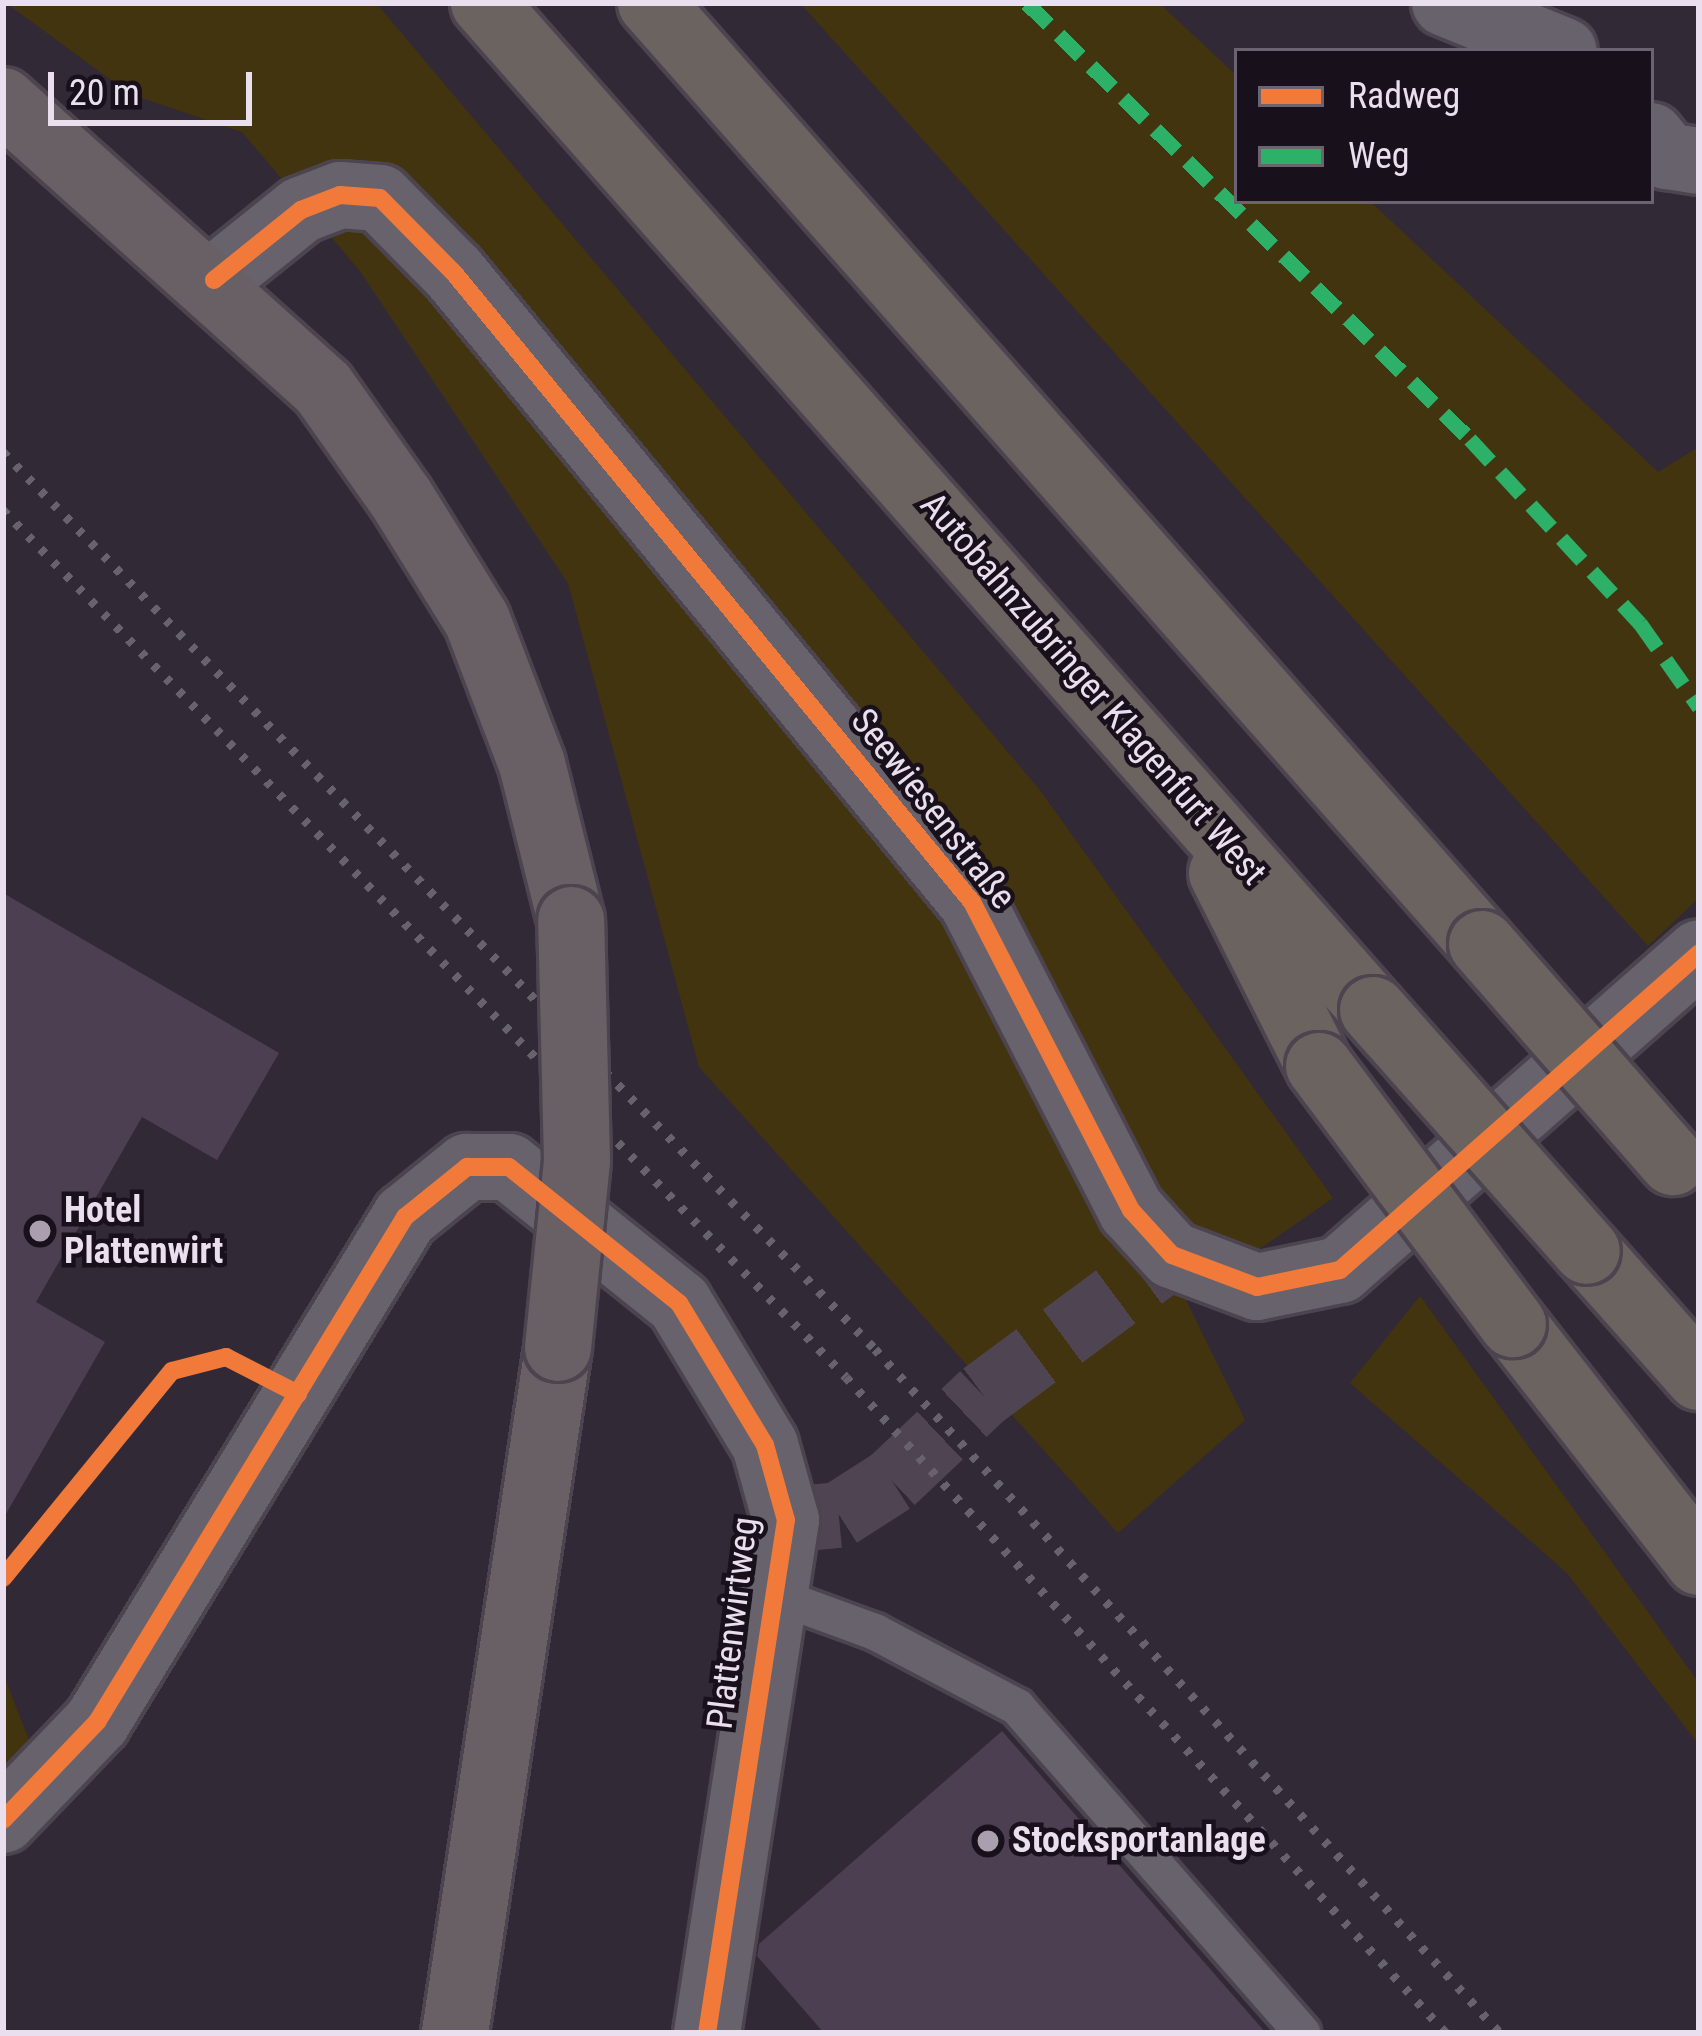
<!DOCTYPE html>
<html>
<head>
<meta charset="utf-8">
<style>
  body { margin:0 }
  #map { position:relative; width:1702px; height:2036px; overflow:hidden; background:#322936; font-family:"Roboto Condensed",sans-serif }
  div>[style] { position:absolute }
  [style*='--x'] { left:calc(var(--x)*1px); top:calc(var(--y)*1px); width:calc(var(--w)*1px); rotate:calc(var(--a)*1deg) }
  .green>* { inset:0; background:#42340e }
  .building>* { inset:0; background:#4c3f51 }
  .street-tunnel>* { height:66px; margin-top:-33px; transform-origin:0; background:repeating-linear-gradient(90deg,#4e4452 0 66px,transparent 0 99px) }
  .roads { filter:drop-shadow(3px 0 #4c444f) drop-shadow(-3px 0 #4c444f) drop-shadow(0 3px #4c444f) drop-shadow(0 -3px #4c444f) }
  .lane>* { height:36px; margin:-18px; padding:0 18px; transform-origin:18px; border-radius:18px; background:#68626c }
  .street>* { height:66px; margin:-33px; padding:0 33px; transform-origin:33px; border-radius:33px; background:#68626c }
  .primary>* { height:66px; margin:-33px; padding:0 33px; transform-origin:33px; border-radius:33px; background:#686064 }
  .highway>* { height:66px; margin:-33px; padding:0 33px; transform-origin:33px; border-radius:33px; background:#6b6360 }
  .rail>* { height:9px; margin-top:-4.5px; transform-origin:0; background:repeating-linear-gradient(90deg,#68626c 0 6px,transparent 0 18px) }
  .bridges { filter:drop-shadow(3px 0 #4c444f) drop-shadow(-3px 0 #4c444f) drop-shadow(0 3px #4c444f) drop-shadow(0 -3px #4c444f) }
  .primary-bridge>* { height:66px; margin:-33px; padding:0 33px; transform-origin:33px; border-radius:33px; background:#686064 }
  .highway-bridge>* { height:66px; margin:-33px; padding:0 33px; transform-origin:33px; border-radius:33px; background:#6b6360 }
  .quiet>* { height:15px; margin-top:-7.5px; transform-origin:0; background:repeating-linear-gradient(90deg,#2db169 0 30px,transparent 0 45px) }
  .cycleway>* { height:18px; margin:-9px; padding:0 9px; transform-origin:9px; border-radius:9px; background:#f17a3a }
  .dots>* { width:33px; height:33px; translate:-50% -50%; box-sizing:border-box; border:6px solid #18111b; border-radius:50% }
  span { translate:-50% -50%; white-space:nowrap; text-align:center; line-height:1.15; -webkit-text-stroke:9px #18111b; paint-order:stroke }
  .street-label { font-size:36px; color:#eadfef }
  .poi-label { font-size:36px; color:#eadfef; font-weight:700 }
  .left { translate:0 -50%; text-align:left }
  .frame { position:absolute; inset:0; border:6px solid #eadfef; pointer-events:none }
  .legend { position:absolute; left:1234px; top:48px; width:420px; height:156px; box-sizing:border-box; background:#18111b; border:3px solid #6c6370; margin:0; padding:15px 21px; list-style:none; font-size:36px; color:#eadfef }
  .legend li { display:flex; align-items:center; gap:24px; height:60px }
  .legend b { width:60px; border:3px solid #6c6370 }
  .scale { position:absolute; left:48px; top:72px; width:204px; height:54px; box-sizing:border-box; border:6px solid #eadfef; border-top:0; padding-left:15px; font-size:36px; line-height:42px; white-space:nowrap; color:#eadfef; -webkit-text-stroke:9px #18111b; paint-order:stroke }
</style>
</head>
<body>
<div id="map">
  <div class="green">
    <i style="clip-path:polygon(6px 3px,376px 3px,1039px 789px,1333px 1198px,1186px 1300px,1245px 1420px,1118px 1533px,699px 1067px,568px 583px,360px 271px,242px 132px,130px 94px)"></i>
    <i style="clip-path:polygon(800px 3px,1159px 3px,1237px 76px,1237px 201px,1370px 201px,1658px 472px,1699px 447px,1699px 898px,1648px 946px)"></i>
    <i style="clip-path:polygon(1420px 1296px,1699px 1683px,1699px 1745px,1567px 1573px,1350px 1383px)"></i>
    <i style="clip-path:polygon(3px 1673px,30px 1743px,3px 1769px)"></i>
  </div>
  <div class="building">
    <i style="clip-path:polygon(3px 893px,279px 1053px,217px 1160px,142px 1117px,36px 1302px,105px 1342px,3px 1519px)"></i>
    <i style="clip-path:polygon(1002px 1731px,1266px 2033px,824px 2033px,757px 1956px,759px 1944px)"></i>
  </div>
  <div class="street-tunnel">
    <i style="--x:786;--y:1520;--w:53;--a:-5.4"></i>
    <i style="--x:839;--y:1515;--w:63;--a:-32.7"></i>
    <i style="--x:892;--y:1481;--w:125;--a:-43.4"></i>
    <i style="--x:983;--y:1395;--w:235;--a:-36.5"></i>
  </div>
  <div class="roads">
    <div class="lane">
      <i style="--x:774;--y:1595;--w:108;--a:20.1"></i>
      <i style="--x:875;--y:1632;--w:161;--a:27.8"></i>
      <i style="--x:1017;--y:1707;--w:433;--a:48.8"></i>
    </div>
    <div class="street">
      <i style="--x:1445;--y:3;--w:128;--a:22"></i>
      <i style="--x:1651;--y:136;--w:26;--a:51"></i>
      <i style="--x:1667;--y:156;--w:32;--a:9"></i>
      <i style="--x:214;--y:280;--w:112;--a:-38.8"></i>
      <i style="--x:301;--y:210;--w:42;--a:-21"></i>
      <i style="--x:340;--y:195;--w:40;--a:4.3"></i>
      <i style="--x:380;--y:198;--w:105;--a:45.4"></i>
      <i style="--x:454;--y:273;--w:815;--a:50.53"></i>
      <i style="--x:972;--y:902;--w:347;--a:62.7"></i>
      <i style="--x:1131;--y:1210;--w:61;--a:47.7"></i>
      <i style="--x:1172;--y:1255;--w:91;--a:20.6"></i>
      <i style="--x:1257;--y:1287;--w:85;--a:-11.6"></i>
      <i style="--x:1340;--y:1270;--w:479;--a:-41.4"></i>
      <i style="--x:3;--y:1820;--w:136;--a:-46.2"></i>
      <i style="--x:97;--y:1722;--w:592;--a:-58.62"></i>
      <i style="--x:405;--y:1217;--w:80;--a:-38.9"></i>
      <i style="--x:467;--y:1167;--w:42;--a:0"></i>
      <i style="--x:509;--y:1167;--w:218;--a:38.7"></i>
      <i style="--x:679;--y:1303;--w:166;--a:58.8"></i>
      <i style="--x:765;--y:1445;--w:78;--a:74.4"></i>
      <i style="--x:786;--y:1520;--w:519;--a:98.75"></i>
    </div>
    <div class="primary">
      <i style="--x:3;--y:101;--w:430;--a:41.9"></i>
      <i style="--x:323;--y:388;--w:135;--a:54.7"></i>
      <i style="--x:401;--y:498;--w:144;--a:58.1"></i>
      <i style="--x:477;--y:620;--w:154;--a:69.1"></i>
      <i style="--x:532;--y:764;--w:161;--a:76"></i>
      <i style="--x:455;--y:2033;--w:693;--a:-81.45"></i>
    </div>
    <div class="highway">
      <i style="--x:484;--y:3;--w:1343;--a:48.56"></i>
      <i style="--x:651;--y:3;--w:1255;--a:48.55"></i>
      <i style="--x:1222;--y:873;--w:216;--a:63.3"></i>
      <i style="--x:1587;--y:1251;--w:169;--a:48.4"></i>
      <i style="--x:1513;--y:1324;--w:302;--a:52"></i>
    </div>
  </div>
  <div class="rail">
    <i style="--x:3;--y:452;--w:1251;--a:45.81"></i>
    <i style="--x:875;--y:1349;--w:927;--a:47.58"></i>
    <i style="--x:3;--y:510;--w:1209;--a:45.8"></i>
    <i style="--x:846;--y:1377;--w:889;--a:47.55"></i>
  </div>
  <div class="bridges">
    <div class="primary-bridge">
      <i style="--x:558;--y:1348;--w:189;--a:-84.2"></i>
      <i style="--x:577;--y:1160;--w:240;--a:-91.4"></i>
    </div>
    <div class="highway-bridge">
      <i style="--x:1482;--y:944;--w:290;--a:48.8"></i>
      <i style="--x:1373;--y:1010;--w:322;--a:48.4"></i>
      <i style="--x:1319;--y:1066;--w:323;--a:53.1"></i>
    </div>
  </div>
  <div class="quiet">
    <i style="--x:1027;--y:3;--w:622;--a:44.54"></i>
    <i style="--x:1470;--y:439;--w:251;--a:47.3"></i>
    <i style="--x:1640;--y:623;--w:103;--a:54.9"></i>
  </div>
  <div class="cycleway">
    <i style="--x:214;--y:280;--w:112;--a:-38.8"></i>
    <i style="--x:301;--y:210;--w:42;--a:-21"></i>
    <i style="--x:340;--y:195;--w:40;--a:4.3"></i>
    <i style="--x:380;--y:198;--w:105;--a:45.4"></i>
    <i style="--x:454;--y:273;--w:815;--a:50.53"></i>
    <i style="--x:972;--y:902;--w:347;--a:62.7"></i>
    <i style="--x:1131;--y:1210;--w:61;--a:47.7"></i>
    <i style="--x:1172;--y:1255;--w:91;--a:20.6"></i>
    <i style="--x:1257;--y:1287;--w:85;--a:-11.6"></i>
    <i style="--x:1340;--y:1270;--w:479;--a:-41.4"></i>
    <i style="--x:3;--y:1578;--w:267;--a:-50.8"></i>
    <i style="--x:172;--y:1371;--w:56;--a:-14.5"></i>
    <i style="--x:226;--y:1357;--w:81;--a:27.2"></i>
    <i style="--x:3;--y:1820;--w:136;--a:-46.2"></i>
    <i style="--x:97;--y:1722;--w:592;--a:-58.62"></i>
    <i style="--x:405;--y:1217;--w:80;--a:-38.9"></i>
    <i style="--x:467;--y:1167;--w:42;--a:0"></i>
    <i style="--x:509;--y:1167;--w:218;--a:38.7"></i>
    <i style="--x:679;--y:1303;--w:166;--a:58.8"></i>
    <i style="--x:765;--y:1445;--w:78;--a:74.4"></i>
    <i style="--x:786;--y:1520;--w:519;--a:98.75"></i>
  </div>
  <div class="dots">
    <i style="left:40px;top:1231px;background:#aa9fae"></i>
    <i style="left:988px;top:1841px;background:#aa9fae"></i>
  </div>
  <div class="street-label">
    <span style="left:1093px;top:689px;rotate:49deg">Autobahnzubringer Klagenfurt West</span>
    <span style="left:933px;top:809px;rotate:52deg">Seewiesenstraße</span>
    <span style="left:733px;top:1623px;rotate:-83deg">Plattenwirtweg</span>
  </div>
  <div class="poi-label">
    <span class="left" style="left:64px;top:1231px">Hotel<br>Plattenwirt</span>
    <span class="left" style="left:1012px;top:1841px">Stocksportanlage</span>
  </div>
  <div class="frame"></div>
  <ul class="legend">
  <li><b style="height:15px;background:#f17a3a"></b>Radweg</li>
  <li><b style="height:15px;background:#2db169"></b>Weg</li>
  </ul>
  <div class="scale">20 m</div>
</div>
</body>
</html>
